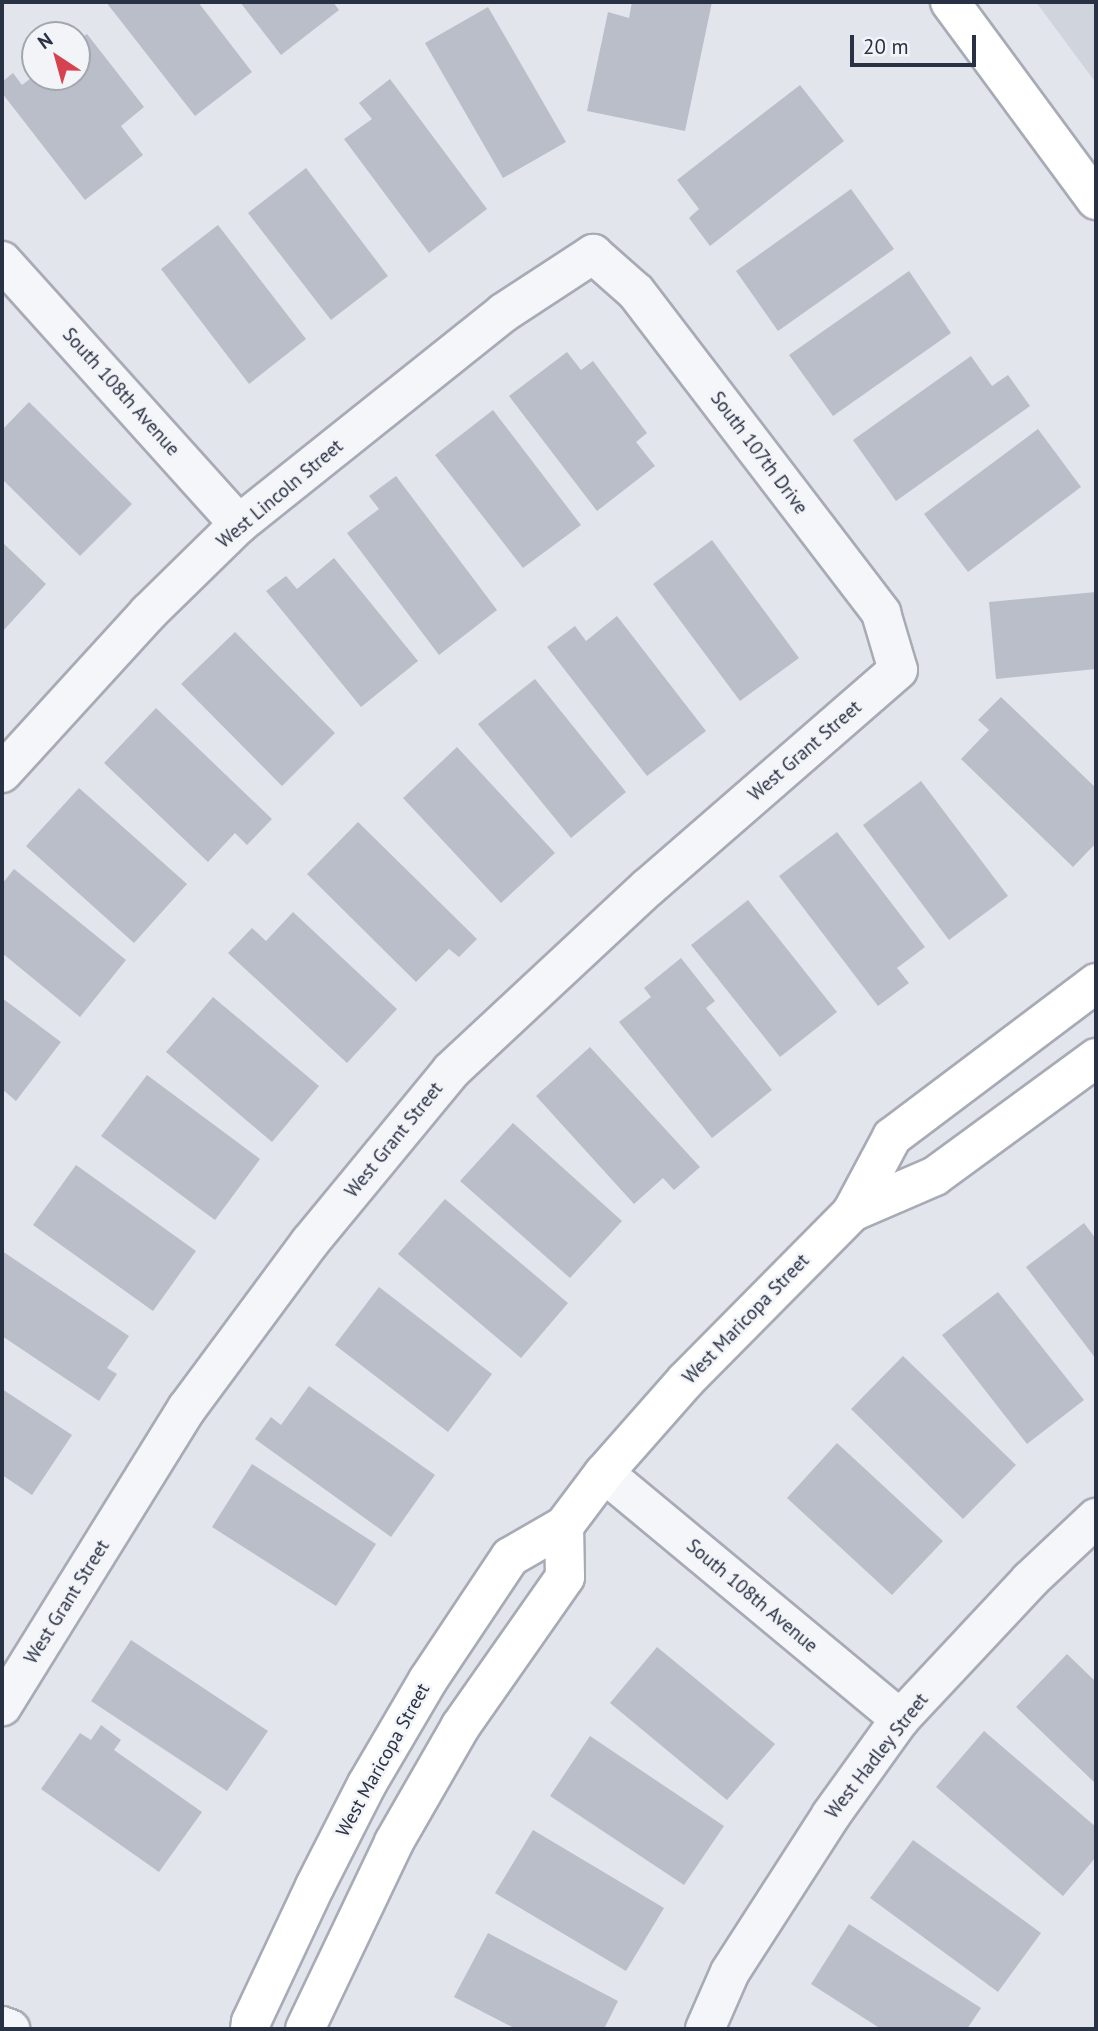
<!DOCTYPE html>
<html>
<head>
<meta charset="utf-8">
<style>
  body { margin:0 }
  #map { position:relative; width:1098px; height:2031px; overflow:hidden; background:#e2e5eb; font-family:"PT Sans",sans-serif }
  div>[style] { position:absolute }
  [style*='--x'] { left:calc(var(--x)*1px); top:calc(var(--y)*1px); width:calc(var(--w)*1px); rotate:calc(var(--a)*1deg) }
  .built>* { inset:0; background:#d0d4dd }
  .building>* { inset:0; background:#b9bec9 }
  .roads { filter:drop-shadow(2px 0 #a7abb6) drop-shadow(-2px 0 #a7abb6) drop-shadow(0 2px #a7abb6) drop-shadow(0 -2px #a7abb6) }
  .street>* { height:38px; margin:-19px; padding:0 19px; transform-origin:19px; border-radius:19px; background:#f5f6f9 }
  .secondary>* { height:38px; margin:-19px; padding:0 19px; transform-origin:19px; border-radius:19px; background:#fff }
  span { translate:-50% -50%; white-space:nowrap; text-align:center; line-height:1.15; -webkit-text-stroke:5px #f2f4f8; paint-order:stroke }
  .street-label { font-size:19px; color:#293144 }
  .frame { position:absolute; inset:0; border:4px solid #293144; pointer-events:none }
  .north { position:absolute; left:21px; top:21px; width:70px; height:70px; box-sizing:border-box; background:#f2f4f8; border:2px solid #a2a6b0; border-radius:50%; rotate:324deg; font-size:19px; font-weight:700; line-height:28px; text-align:center; color:#293144 }
  .north::after { content:''; display:block; margin:auto; width:24px; height:32px; background:#d6424f; clip-path:polygon(50% 0,100% 100%,50% 72%,0 100%) }
  .scale { position:absolute; left:850px; top:35px; width:126px; height:32px; box-sizing:border-box; border:4px solid #293144; border-top:0; padding-left:9px; font-size:21px; line-height:24px; white-space:nowrap; color:#293144; -webkit-text-stroke:5px #f2f4f8; paint-order:stroke }
</style>
</head>
<body>
<div id="map">
  <div class="built">
    <i style="clip-path:polygon(1036px 2px,1096px 2px,1096px 83px)"></i>
  </div>
  <div class="building">
    <i style="clip-path:polygon(106px 2px,198px 2px,252px 72px,195px 116px)"></i>
    <i style="clip-path:polygon(240px 2px,333px 2px,339px 10px,281px 55px)"></i>
    <i style="clip-path:polygon(632px 2px,712px 2px,685px 131px,587px 111px,608px 12px,629px 18px)"></i>
    <i style="clip-path:polygon(488px 7px,566px 142px,503px 178px,425px 43px)"></i>
    <i style="clip-path:polygon(87px 34px,144px 107px,121px 126px,143px 155px,85px 200px,2px 93px,2px 82px,13px 73px,22px 85px,35px 75px,77px 77px,77px 42px)"></i>
    <i style="clip-path:polygon(390px 79px,487px 209px,429px 253px,344px 139px,372px 119px,359px 103px)"></i>
    <i style="clip-path:polygon(800px 85px,844px 141px,710px 246px,689px 218px,699px 209px,677px 180px)"></i>
    <i style="clip-path:polygon(306px 168px,388px 276px,331px 320px,248px 213px)"></i>
    <i style="clip-path:polygon(851px 189px,894px 249px,778px 331px,736px 271px)"></i>
    <i style="clip-path:polygon(218px 225px,306px 339px,249px 384px,161px 269px)"></i>
    <i style="clip-path:polygon(909px 271px,951px 333px,833px 416px,789px 355px)"></i>
    <i style="clip-path:polygon(567px 352px,581px 370px,593px 361px,647px 433px,636px 442px,655px 466px,597px 511px,509px 396px)"></i>
    <i style="clip-path:polygon(971px 356px,992px 386px,1008px 375px,1030px 406px,896px 501px,853px 440px)"></i>
    <i style="clip-path:polygon(29px 402px,132px 504px,80px 556px,2px 479px,2px 430px)"></i>
    <i style="clip-path:polygon(493px 410px,581px 525px,523px 568px,435px 455px)"></i>
    <i style="clip-path:polygon(1038px 429px,1081px 487px,968px 572px,924px 514px)"></i>
    <i style="clip-path:polygon(396px 476px,497px 610px,439px 655px,347px 533px,379px 509px,369px 496px)"></i>
    <i style="clip-path:polygon(712px 540px,799px 658px,740px 701px,653px 584px)"></i>
    <i style="clip-path:polygon(2px 542px,46px 584px,2px 632px)"></i>
    <i style="clip-path:polygon(334px 558px,418px 661px,361px 707px,266px 591px,286px 576px,297px 589px)"></i>
    <i style="clip-path:polygon(1096px 592px,1096px 669px,996px 679px,989px 602px)"></i>
    <i style="clip-path:polygon(617px 616px,706px 731px,647px 776px,547px 647px,575px 626px,586px 641px)"></i>
    <i style="clip-path:polygon(235px 632px,335px 733px,282px 786px,181px 684px)"></i>
    <i style="clip-path:polygon(535px 679px,626px 792px,571px 838px,478px 724px)"></i>
    <i style="clip-path:polygon(1001px 697px,1096px 788px,1096px 843px,1073px 867px,961px 759px,989px 730px,978px 720px)"></i>
    <i style="clip-path:polygon(156px 708px,272px 819px,247px 845px,235px 833px,208px 862px,104px 763px)"></i>
    <i style="clip-path:polygon(457px 747px,555px 853px,501px 903px,403px 798px)"></i>
    <i style="clip-path:polygon(921px 781px,1008px 896px,949px 940px,863px 825px)"></i>
    <i style="clip-path:polygon(79px 788px,187px 884px,134px 943px,26px 846px)"></i>
    <i style="clip-path:polygon(358px 822px,477px 939px,459px 957px,449px 949px,416px 982px,307px 874px)"></i>
    <i style="clip-path:polygon(837px 832px,925px 947px,897px 968px,909px 983px,878px 1006px,779px 876px)"></i>
    <i style="clip-path:polygon(14px 869px,126px 960px,80px 1017px,2px 953px,2px 884px)"></i>
    <i style="clip-path:polygon(748px 900px,837px 1012px,780px 1057px,691px 945px)"></i>
    <i style="clip-path:polygon(293px 912px,397px 1009px,347px 1063px,228px 953px,252px 928px,266px 941px)"></i>
    <i style="clip-path:polygon(681px 958px,715px 1001px,706px 1008px,772px 1090px,712px 1138px,619px 1022px,651px 997px,644px 988px)"></i>
    <i style="clip-path:polygon(213px 997px,319px 1086px,272px 1142px,166px 1052px)"></i>
    <i style="clip-path:polygon(2px 998px,61px 1042px,16px 1101px,2px 1089px)"></i>
    <i style="clip-path:polygon(590px 1047px,700px 1167px,674px 1190px,663px 1178px,634px 1204px,536px 1096px)"></i>
    <i style="clip-path:polygon(147px 1075px,260px 1159px,215px 1220px,101px 1136px)"></i>
    <i style="clip-path:polygon(513px 1123px,622px 1221px,570px 1278px,460px 1181px)"></i>
    <i style="clip-path:polygon(76px 1165px,196px 1251px,153px 1311px,33px 1225px)"></i>
    <i style="clip-path:polygon(445px 1199px,568px 1303px,521px 1358px,398px 1254px)"></i>
    <i style="clip-path:polygon(1084px 1223px,1096px 1239px,1096px 1359px,1026px 1267px)"></i>
    <i style="clip-path:polygon(2px 1251px,129px 1336px,107px 1368px,117px 1374px,99px 1401px,2px 1336px)"></i>
    <i style="clip-path:polygon(379px 1287px,492px 1374px,448px 1432px,335px 1345px)"></i>
    <i style="clip-path:polygon(998px 1292px,1084px 1400px,1027px 1444px,942px 1335px)"></i>
    <i style="clip-path:polygon(903px 1356px,1016px 1465px,963px 1519px,851px 1409px)"></i>
    <i style="clip-path:polygon(309px 1386px,435px 1475px,391px 1537px,255px 1439px,271px 1417px,281px 1425px)"></i>
    <i style="clip-path:polygon(2px 1389px,72px 1435px,32px 1495px,2px 1475px)"></i>
    <i style="clip-path:polygon(837px 1443px,943px 1541px,892px 1595px,787px 1498px)"></i>
    <i style="clip-path:polygon(252px 1464px,376px 1544px,336px 1606px,212px 1527px)"></i>
    <i style="clip-path:polygon(131px 1640px,268px 1731px,227px 1791px,91px 1701px)"></i>
    <i style="clip-path:polygon(657px 1647px,775px 1744px,727px 1800px,610px 1703px)"></i>
    <i style="clip-path:polygon(1067px 1654px,1096px 1682px,1096px 1784px,1016px 1707px)"></i>
    <i style="clip-path:polygon(101px 1725px,121px 1740px,114px 1750px,202px 1812px,159px 1872px,41px 1789px,80px 1733px,91px 1740px)"></i>
    <i style="clip-path:polygon(984px 1731px,1096px 1827px,1096px 1857px,1063px 1896px,936px 1787px)"></i>
    <i style="clip-path:polygon(590px 1736px,724px 1826px,684px 1885px,550px 1796px)"></i>
    <i style="clip-path:polygon(533px 1830px,664px 1908px,626px 1971px,495px 1893px)"></i>
    <i style="clip-path:polygon(913px 1840px,1041px 1933px,998px 1992px,870px 1898px)"></i>
    <i style="clip-path:polygon(849px 1924px,981px 2008px,967px 2029px,881px 2029px,811px 1984px)"></i>
    <i style="clip-path:polygon(488px 1933px,618px 2001px,604px 2029px,516px 2029px,454px 1997px)"></i>
  </div>
  <div class="roads">
    <div class="street">
      <i style="--x:2;--y:261;--w:354;--a:48"></i>
      <i style="--x:2;--y:773;--w:217;--a:-47.6"></i>
      <i style="--x:148;--y:613;--w:127;--a:-44.4"></i>
      <i style="--x:239;--y:524;--w:338;--a:-38.6"></i>
      <i style="--x:503;--y:313;--w:108;--a:-33.2"></i>
      <i style="--x:593;--y:254;--w:57;--a:41.5"></i>
      <i style="--x:636;--y:292;--w:404;--a:52.6"></i>
      <i style="--x:881;--y:613;--w:59;--a:73.4"></i>
      <i style="--x:898;--y:670;--w:332;--a:139"></i>
      <i style="--x:647;--y:888;--w:268;--a:137"></i>
      <i style="--x:451;--y:1071;--w:222;--a:129.5"></i>
      <i style="--x:310;--y:1242;--w:207;--a:126.5"></i>
      <i style="--x:187;--y:1408;--w:351;--a:121.8"></i>
      <i style="--x:604;--y:1473;--w:385;--a:39.7"></i>
      <i style="--x:2;--y:2026;--w:9;--a:21"></i>
      <i style="--x:705;--y:2029;--w:62;--a:-66.3"></i>
      <i style="--x:730;--y:1972;--w:187;--a:-57.2"></i>
      <i style="--x:831;--y:1815;--w:118;--a:-54.3"></i>
      <i style="--x:900;--y:1719;--w:190;--a:-46.9"></i>
      <i style="--x:1030;--y:1580;--w:91;--a:-43.2"></i>
    </div>
    <div class="secondary">
      <i style="--x:950;--y:2;--w:246;--a:53.6"></i>
      <i style="--x:852;--y:1212;--w:90;--a:-23.4"></i>
      <i style="--x:935;--y:1176;--w:200;--a:-36.2"></i>
      <i style="--x:250;--y:2029;--w:7;--a:-82"></i>
      <i style="--x:251;--y:2022;--w:150;--a:-64.8"></i>
      <i style="--x:315;--y:1886;--w:114;--a:-63"></i>
      <i style="--x:367;--y:1784;--w:121;--a:-59.6"></i>
      <i style="--x:428;--y:1680;--w:148;--a:-56.3"></i>
      <i style="--x:510;--y:1557;--w:62;--a:-29.9"></i>
      <i style="--x:564;--y:1526;--w:66;--a:-53"></i>
      <i style="--x:604;--y:1473;--w:124;--a:-48.6"></i>
      <i style="--x:686;--y:1380;--w:236;--a:-45.3"></i>
      <i style="--x:852;--y:1212;--w:85;--a:-61.9"></i>
      <i style="--x:892;--y:1137;--w:256;--a:-37"></i>
      <i style="--x:305;--y:2029;--w:207;--a:-64.5"></i>
      <i style="--x:394;--y:1842;--w:133;--a:-60.1"></i>
      <i style="--x:460;--y:1727;--w:183;--a:-55"></i>
      <i style="--x:565;--y:1577;--w:51;--a:-91.1"></i>
    </div>
  </div>
  <div class="street-label">
    <span style="left:121px;top:392px;rotate:48deg">South 108th Avenue</span>
    <span style="left:759px;top:453px;rotate:53deg">South 107th Drive</span>
    <span style="left:280px;top:494px;rotate:-40deg">West Lincoln Street</span>
    <span style="left:805px;top:751px;rotate:-41deg">West Grant Street</span>
    <span style="left:394px;top:1140px;rotate:-51deg">West Grant Street</span>
    <span style="left:746px;top:1319px;rotate:-46deg">West Maricopa Street</span>
    <span style="left:752px;top:1596px;rotate:40deg">South 108th Avenue</span>
    <span style="left:67px;top:1602px;rotate:-58deg">West Grant Street</span>
    <span style="left:877px;top:1756px;rotate:-52deg">West Hadley Street</span>
    <span style="left:383px;top:1760px;rotate:-61deg">West Maricopa Street</span>
  </div>
  <div class="frame"></div>
  <div class="north">N</div>
  <div class="scale">20 m</div>
</div>
</body>
</html>
